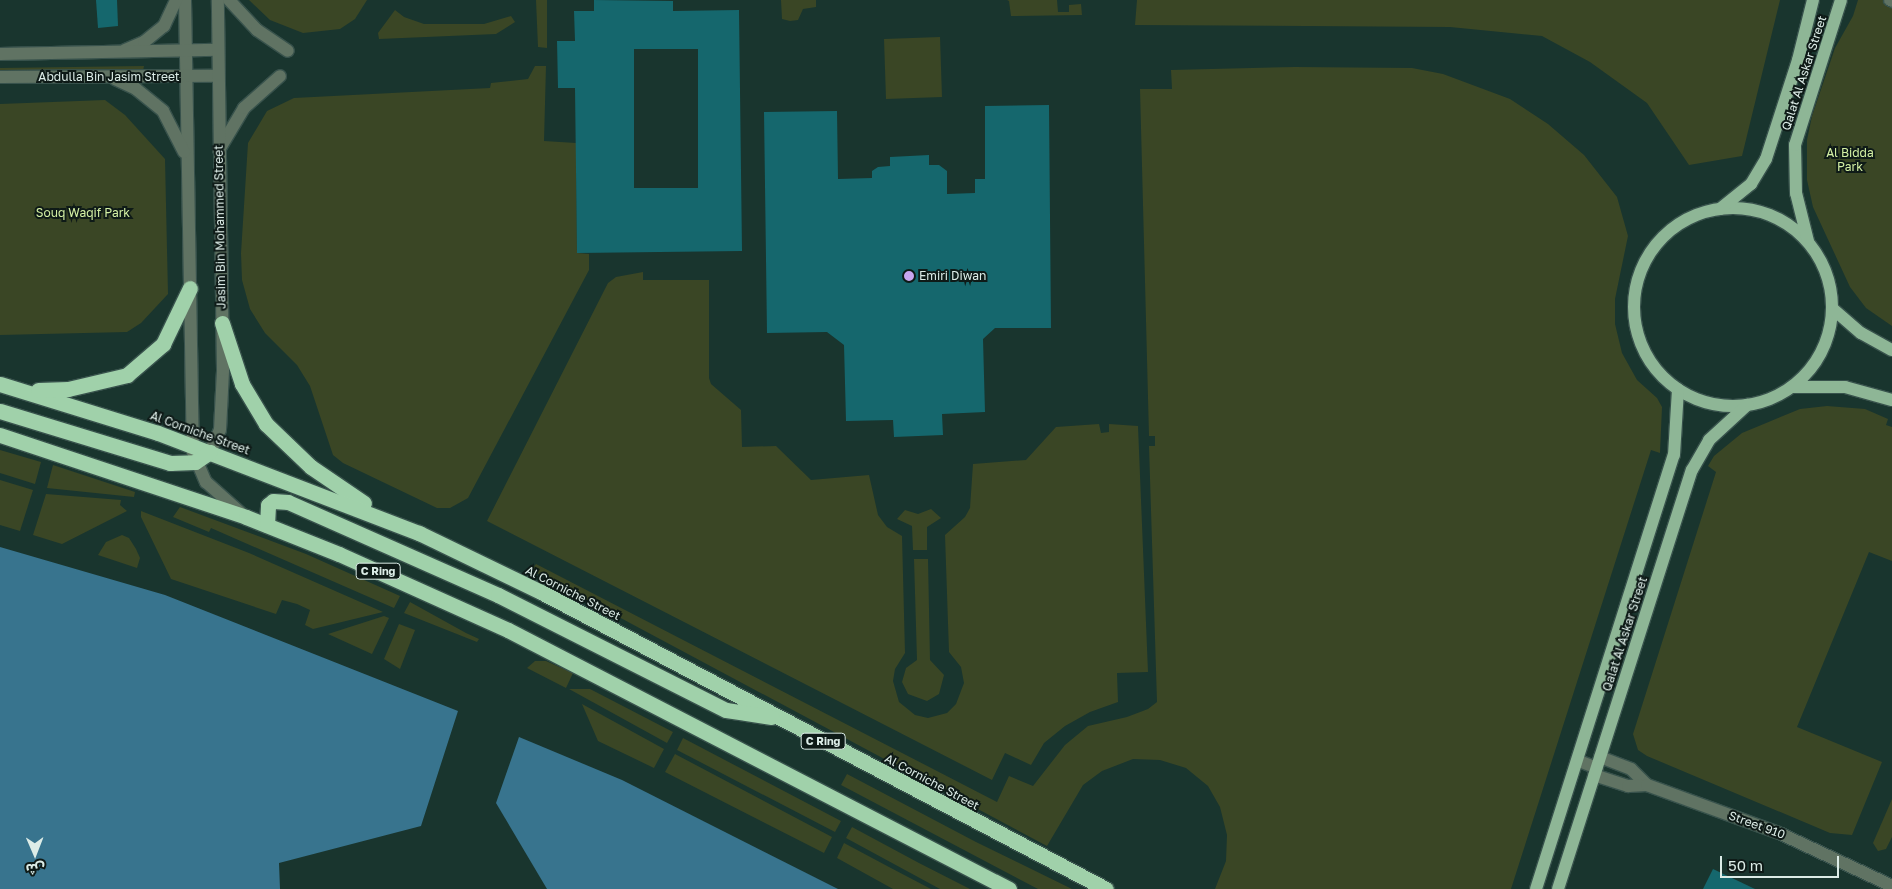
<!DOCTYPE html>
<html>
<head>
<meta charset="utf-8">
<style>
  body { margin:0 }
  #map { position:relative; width:1892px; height:889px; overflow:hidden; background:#19352e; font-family:"Golos Text","Noto Sans Arabic",sans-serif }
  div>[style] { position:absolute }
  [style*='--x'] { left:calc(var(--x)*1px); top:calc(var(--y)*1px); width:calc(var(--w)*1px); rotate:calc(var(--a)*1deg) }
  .green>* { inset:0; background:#3a4625 }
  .water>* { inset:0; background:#38748e }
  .building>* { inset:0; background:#15676d }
  .roads { filter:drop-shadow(1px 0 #38524c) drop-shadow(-1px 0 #38524c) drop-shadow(0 1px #38524c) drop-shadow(0 -1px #38524c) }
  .minor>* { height:12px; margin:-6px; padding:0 6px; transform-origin:6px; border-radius:6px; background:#607363 }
  .major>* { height:12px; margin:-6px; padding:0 6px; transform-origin:6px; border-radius:6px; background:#8eb696 }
  .major>.ring { margin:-6px; padding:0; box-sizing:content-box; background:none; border:12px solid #8eb696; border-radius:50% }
  .highway>* { height:15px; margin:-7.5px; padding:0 7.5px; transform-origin:7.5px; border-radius:7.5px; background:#a0d1aa }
  .dots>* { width:14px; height:14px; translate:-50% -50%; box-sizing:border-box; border:2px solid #0e1a17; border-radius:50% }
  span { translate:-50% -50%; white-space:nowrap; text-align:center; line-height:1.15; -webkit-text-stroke:4px #0e1a17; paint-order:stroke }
  .shield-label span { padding:1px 4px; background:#0e1a17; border:1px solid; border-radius:4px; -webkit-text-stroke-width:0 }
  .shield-label { font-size:11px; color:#dcece7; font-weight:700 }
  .street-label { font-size:12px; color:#dcece7 }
  .park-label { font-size:12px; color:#d4f0a4 }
  .poi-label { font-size:12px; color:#dcece7 }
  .left { translate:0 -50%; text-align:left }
  .north { position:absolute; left:10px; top:829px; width:50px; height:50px; -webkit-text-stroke:4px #0e1a17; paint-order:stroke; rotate:179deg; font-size:14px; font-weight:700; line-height:20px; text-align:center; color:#dcece7 }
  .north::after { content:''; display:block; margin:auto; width:18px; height:22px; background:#dcece7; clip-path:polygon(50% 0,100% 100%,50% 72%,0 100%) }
  .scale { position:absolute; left:1720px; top:856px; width:119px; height:22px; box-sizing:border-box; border:2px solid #dcece7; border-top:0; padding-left:6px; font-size:15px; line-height:18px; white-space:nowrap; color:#dcece7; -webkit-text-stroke:4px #0e1a17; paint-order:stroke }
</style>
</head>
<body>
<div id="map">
  <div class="green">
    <i style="clip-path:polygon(249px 0,367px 0,355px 19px,340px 29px,303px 33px,270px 20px)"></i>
    <i style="clip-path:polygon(536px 0,547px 0,547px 48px,538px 47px)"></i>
    <i style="clip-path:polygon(781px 0,816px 0,816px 7px,803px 9px,798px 20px,790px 21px,782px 19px)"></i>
    <i style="clip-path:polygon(1007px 0,1057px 0,1058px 12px,1069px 12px,1069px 5px,1081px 4px,1082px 15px,1011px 16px,1009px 1px)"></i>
    <i style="clip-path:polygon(1137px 0,1780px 0,1742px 156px,1689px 165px,1647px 103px,1590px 62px,1542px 36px,1450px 27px,1135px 25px)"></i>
    <i style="clip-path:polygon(1858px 0,1892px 0,1892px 326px,1866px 308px,1850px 287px,1813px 207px,1807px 180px,1807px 140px,1812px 116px,1835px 48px,1853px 16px)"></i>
    <i style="clip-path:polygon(395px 10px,404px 17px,424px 24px,484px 24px,511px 16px,515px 22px,496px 34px,379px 39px,378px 33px)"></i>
    <i style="clip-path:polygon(940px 37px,942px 97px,886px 99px,884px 39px)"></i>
    <i style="clip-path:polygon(144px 66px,143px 71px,0 72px,0 68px)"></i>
    <i style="clip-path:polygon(535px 66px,546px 66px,544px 141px,576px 143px,577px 253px,589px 254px,589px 270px,468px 498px,450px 508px,437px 508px,343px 463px,333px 455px,310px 386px,297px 365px,265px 333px,250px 309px,242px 280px,241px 253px,248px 143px,267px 111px,294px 98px,490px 88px,491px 83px,528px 79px)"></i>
    <i style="clip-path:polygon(1295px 67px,1412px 68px,1443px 74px,1510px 99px,1548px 124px,1584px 155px,1617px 197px,1628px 236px,1615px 299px,1615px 324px,1622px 353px,1637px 380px,1657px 398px,1662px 407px,1660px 453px,1651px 450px,1511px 889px,1215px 889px,1226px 861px,1227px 835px,1220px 807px,1208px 786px,1186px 768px,1160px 760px,1133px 759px,1102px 771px,1083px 785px,1047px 846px,531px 570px,536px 564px,997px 802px,1009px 776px,1033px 786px,1065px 745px,1088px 726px,1127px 717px,1148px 709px,1157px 702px,1149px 446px,1155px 446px,1155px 436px,1149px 436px,1140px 89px,1172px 89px,1171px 70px)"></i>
    <i style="clip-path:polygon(105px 100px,125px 115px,165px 159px,168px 294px,141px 323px,127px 332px,0 335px,0 104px)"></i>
    <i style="clip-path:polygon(643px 272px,643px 280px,709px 280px,709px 378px,711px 384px,741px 410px,742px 447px,776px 446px,811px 480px,869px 475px,878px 515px,887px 527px,902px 536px,905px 653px,895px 669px,893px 681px,899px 702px,915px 715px,928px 718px,947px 713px,956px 704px,964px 683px,961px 667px,949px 652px,945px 535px,965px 517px,970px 508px,973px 464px,1026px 460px,1056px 427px,1099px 424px,1101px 433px,1109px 432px,1109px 424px,1138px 426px,1148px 672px,1117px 673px,1118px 702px,1090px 712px,1065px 726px,1044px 743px,1031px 765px,1005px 753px,992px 780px,487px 521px,608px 283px,616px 277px)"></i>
    <i style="clip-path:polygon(1827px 406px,1865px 409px,1888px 419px,1886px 425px,1892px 427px,1892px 561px,1869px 552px,1797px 727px,1882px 762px,1852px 835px,1830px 833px,1647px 756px,1638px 750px,1633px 734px,1716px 472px,1708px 466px,1714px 456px,1742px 433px,1800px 409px)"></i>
    <i style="clip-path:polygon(0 450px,41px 462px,35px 484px,0 473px)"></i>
    <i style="clip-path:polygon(53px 465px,135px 492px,134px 497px,47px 488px)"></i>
    <i style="clip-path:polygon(0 480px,33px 490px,20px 531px,0 525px)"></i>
    <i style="clip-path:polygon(46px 494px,121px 500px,120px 505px,127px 511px,62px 544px,33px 535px)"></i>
    <i style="clip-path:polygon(180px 507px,306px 554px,400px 596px,394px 608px,211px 528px,209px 532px,173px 517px)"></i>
    <i style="clip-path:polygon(931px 509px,941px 518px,927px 527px,927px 550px,913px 550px,912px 526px,897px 519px,905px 510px,918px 514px)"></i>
    <i style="clip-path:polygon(141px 511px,249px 553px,383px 612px,313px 629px,305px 625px,310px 610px,297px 604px,282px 600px,276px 614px,171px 579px,141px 517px)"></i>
    <i style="clip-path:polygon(122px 535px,129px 538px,136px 549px,140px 558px,137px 568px,98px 555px,106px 542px)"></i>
    <i style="clip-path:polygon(914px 559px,928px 559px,930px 660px,944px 675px,939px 694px,927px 701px,908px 694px,902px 682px,906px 668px,917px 660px)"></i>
    <i style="clip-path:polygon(410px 602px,466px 633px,479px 639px,477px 642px,404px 613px)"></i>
    <i style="clip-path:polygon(384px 616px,389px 618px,372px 654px,328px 634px)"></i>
    <i style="clip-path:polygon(399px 624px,415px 630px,400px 669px,384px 659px)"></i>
    <i style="clip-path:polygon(535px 661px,546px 661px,573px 673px,566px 688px,527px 668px)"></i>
    <i style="clip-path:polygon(569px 689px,590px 689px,673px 732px,667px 743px)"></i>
    <i style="clip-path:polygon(582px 704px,664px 749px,654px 768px,598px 741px)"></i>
    <i style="clip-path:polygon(683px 738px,841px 821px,835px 832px,677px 750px)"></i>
    <i style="clip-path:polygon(675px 754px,832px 837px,824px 853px,665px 772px)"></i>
    <i style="clip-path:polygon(847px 774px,976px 842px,1072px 889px,1038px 889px,841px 785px)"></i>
    <i style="clip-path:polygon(1892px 799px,1892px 837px,1886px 849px,1878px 851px,1873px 843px)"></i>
    <i style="clip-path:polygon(852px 827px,919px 863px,970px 889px,940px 889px,846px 838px)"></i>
    <i style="clip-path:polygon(844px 843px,889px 867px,931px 889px,893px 889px,837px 858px)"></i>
  </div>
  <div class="water">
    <i style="clip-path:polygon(0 547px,165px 595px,458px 711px,421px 826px,279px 863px,280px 889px,0 889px)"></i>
    <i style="clip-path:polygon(519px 737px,622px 780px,838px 889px,547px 889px,496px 803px)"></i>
  </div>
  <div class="building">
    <i style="clip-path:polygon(96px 0,117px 0,118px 26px,98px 28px)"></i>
    <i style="clip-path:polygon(evenodd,594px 0,673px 1px,673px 11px,739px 10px,742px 251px,577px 253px,575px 88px,558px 88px,557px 41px,575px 41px,574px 11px,594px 11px,594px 0,634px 49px,698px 49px,698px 188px,634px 188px,634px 49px)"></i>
    <i style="clip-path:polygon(1049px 105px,1051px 328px,995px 328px,983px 339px,985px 412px,942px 414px,943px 435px,894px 437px,893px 420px,846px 421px,844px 345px,827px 332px,767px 333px,764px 112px,837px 111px,838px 179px,872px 178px,872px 171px,878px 167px,890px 166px,890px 157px,929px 155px,929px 165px,939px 165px,947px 171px,947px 194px,975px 193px,975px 179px,985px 179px,985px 106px)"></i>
    <i style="clip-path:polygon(1713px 869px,1755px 889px,1703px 889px)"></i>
  </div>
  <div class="roads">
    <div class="minor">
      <i style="--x:185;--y:0;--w:452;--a:89"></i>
      <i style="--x:193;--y:452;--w:33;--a:67"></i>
      <i style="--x:206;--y:482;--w:48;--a:41.6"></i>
      <i style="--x:229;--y:0;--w:41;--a:47"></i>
      <i style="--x:257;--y:30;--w:37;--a:34"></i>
      <i style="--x:1890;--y:0;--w:2;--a:27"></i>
      <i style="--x:125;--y:50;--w:21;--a:-23"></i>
      <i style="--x:144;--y:42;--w:26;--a:-39"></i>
      <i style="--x:164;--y:26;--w:29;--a:-65"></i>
      <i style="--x:0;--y:54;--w:218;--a:-1.1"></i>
      <i style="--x:0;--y:77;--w:218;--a:-0.3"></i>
      <i style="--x:115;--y:79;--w:23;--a:25"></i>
      <i style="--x:136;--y:89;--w:35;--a:39"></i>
      <i style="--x:163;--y:111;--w:46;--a:62.9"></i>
      <i style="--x:219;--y:150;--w:49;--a:-59.2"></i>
      <i style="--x:244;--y:108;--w:48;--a:-41.6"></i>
      <i style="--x:210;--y:452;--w:24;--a:-66"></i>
      <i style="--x:220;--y:430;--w:60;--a:-87.1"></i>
      <i style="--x:223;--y:370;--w:370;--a:-90.8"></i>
      <i style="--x:1600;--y:757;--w:33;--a:21"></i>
      <i style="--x:1631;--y:769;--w:23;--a:45"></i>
      <i style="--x:1579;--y:761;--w:19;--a:21"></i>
      <i style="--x:1594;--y:775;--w:36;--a:18"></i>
      <i style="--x:1628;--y:786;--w:19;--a:-3"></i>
      <i style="--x:1647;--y:785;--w:140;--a:20"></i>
      <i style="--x:1779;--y:833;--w:125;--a:25.1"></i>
    </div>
    <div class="major">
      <i class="ring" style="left:1634px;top:208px;width:186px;height:186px"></i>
      <i style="--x:1720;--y:209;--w:40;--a:-39"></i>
      <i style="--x:1751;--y:184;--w:29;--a:-59"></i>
      <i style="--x:1766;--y:159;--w:104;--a:-72.1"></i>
      <i style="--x:1798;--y:60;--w:62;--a:-76"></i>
      <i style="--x:1808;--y:241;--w:49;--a:-104"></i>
      <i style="--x:1796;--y:193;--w:48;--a:-91.2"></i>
      <i style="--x:1795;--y:145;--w:152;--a:-72.4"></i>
      <i style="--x:1833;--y:309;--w:37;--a:41"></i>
      <i style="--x:1861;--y:333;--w:35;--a:29"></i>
      <i style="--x:1792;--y:387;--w:53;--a:0"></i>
      <i style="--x:1845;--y:387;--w:49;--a:15.5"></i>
      <i style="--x:1536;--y:889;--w:455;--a:-72.4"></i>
      <i style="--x:1674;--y:455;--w:66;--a:-86.5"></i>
      <i style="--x:1558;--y:889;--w:440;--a:-72.3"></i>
      <i style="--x:1692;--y:470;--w:34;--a:-60"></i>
      <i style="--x:1709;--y:440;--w:52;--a:-42.6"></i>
    </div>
    <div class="highway">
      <i style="--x:222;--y:323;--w:64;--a:71.8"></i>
      <i style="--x:242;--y:384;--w:47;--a:59"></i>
      <i style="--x:266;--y:424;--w:62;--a:43.7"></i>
      <i style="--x:311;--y:467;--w:64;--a:34.2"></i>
      <i style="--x:0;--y:384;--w:165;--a:17.2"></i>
      <i style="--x:158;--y:433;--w:280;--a:21"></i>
      <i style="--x:419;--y:533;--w:136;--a:25.8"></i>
      <i style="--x:541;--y:592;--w:638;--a:27.73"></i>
      <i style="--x:38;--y:390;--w:30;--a:-2"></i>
      <i style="--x:68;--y:389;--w:61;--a:-13.3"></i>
      <i style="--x:127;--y:375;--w:48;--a:-40.7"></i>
      <i style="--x:163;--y:344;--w:62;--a:-64.3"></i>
      <i style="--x:0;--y:411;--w:178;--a:17"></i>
      <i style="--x:170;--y:463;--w:25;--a:-2"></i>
      <i style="--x:195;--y:462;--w:18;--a:-34"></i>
      <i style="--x:0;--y:435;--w:259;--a:18.4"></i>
      <i style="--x:246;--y:517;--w:100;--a:21.7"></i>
      <i style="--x:339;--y:554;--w:185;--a:24.2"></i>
      <i style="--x:508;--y:630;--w:564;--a:27.34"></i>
      <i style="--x:267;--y:525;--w:20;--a:-87"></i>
      <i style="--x:268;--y:505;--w:6;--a:-39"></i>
      <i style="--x:273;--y:501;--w:15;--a:4"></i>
      <i style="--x:288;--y:502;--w:230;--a:23.9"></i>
      <i style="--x:498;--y:595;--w:255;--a:26.8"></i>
      <i style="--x:726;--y:710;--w:46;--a:8.8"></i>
    </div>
  </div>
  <div class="dots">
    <i style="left:909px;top:276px;background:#c8a6ef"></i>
  </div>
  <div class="shield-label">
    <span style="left:378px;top:571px">C Ring</span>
    <span style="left:823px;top:741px">C Ring</span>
  </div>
  <div class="street-label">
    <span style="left:1804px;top:73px;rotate:-72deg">Qalat Al Askar Street</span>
    <span style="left:109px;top:77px">Abdulla Bin Jasim Street</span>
    <span style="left:220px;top:227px;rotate:-91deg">Jasim Bin Mohammed Street</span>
    <span style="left:200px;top:433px;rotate:20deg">Al Corniche Street</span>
    <span style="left:573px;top:593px;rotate:27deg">Al Corniche Street</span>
    <span style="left:1625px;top:634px;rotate:-72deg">Qalat Al Askar Street</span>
    <span style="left:932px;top:782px;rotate:28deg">Al Corniche Street</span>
    <span style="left:1757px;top:825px;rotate:20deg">Street 910</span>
  </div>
  <div class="park-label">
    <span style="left:1850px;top:160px">Al Bidda<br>Park</span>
    <span style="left:83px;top:213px">Souq Waqif Park</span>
  </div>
  <div class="poi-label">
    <span class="left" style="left:919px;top:276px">Emiri Diwan</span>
  </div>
  <div class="north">ش</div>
  <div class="scale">50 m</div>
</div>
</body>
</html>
